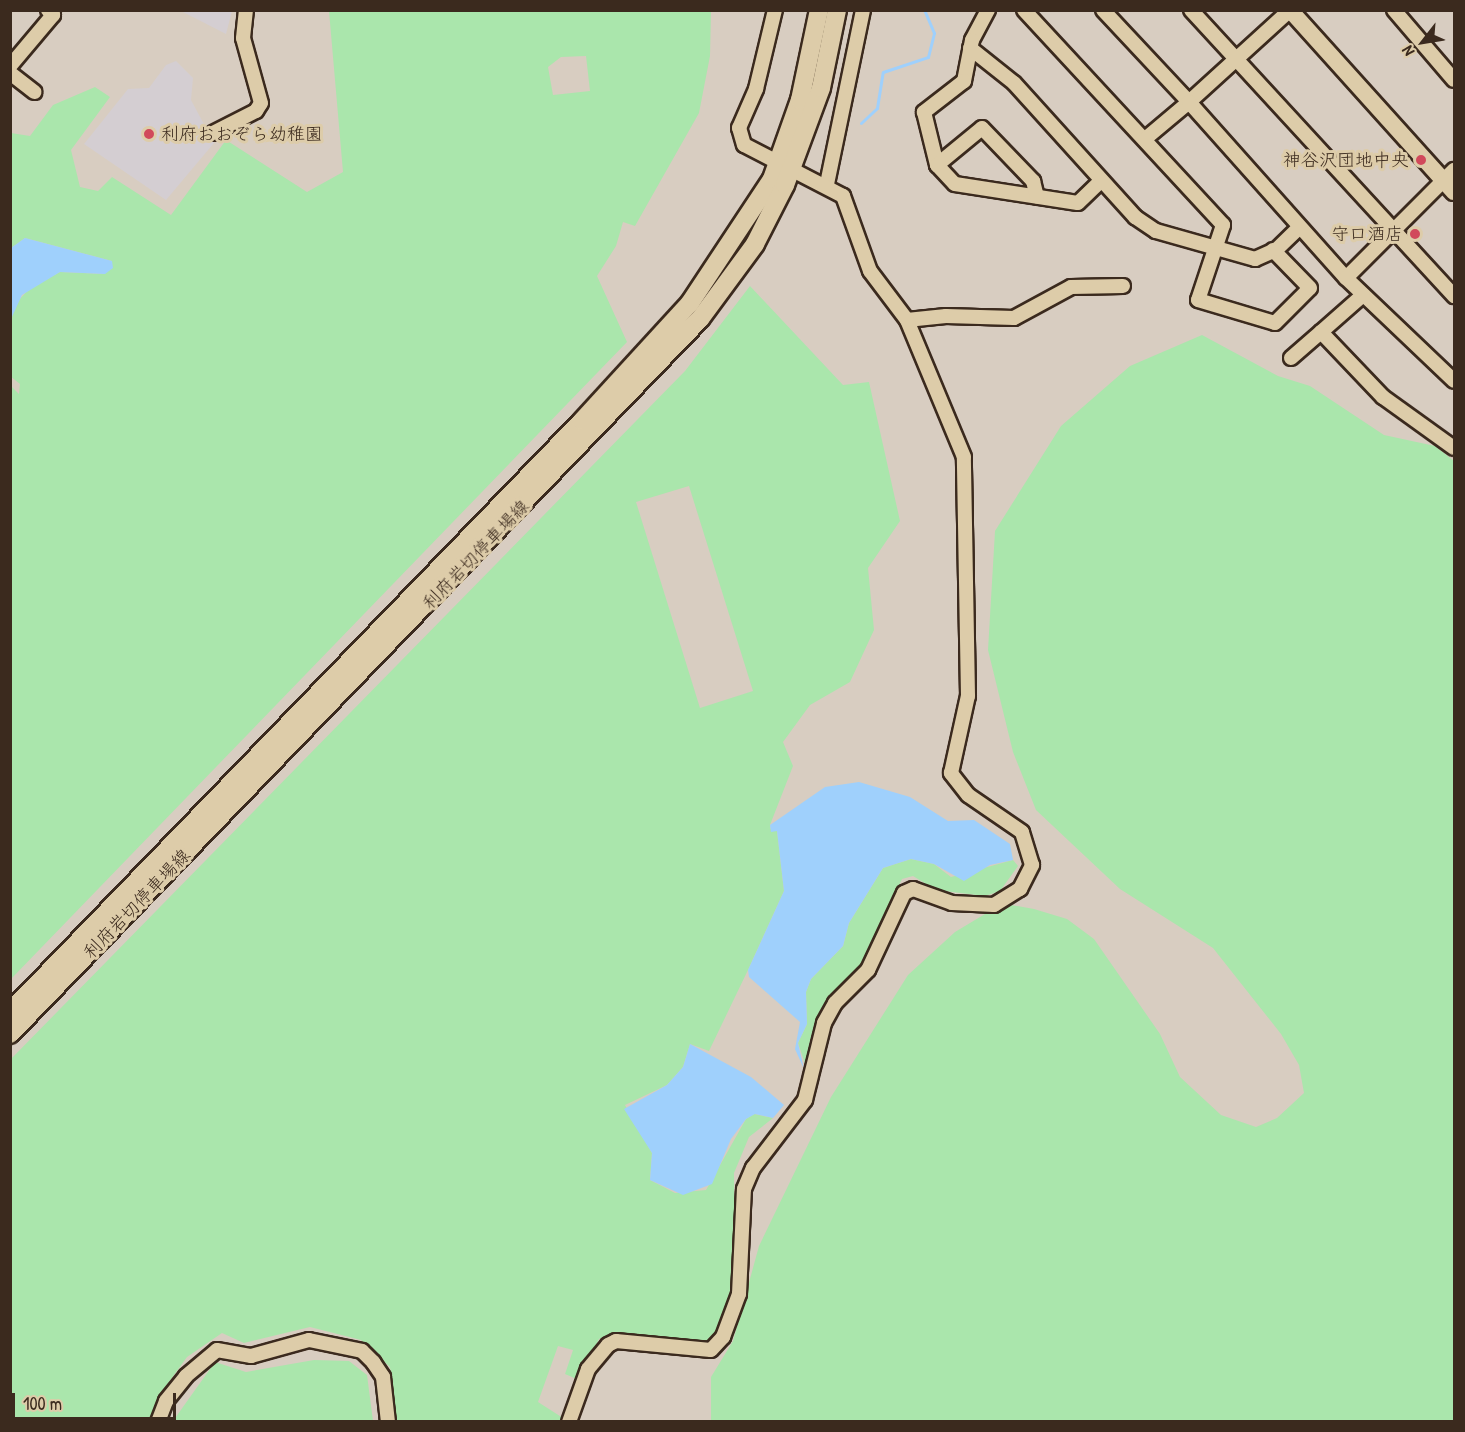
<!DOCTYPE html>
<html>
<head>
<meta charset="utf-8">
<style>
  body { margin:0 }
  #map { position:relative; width:1465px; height:1432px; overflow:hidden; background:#d8cdc1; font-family:"Patrick Hand","Klee One",sans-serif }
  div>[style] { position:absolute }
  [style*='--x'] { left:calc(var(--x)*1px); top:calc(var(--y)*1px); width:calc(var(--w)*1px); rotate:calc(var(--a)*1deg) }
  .built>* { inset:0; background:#d4ced2 }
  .green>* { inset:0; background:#aae6ac }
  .water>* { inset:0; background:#9fd0fc }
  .stream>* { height:3px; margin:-1.5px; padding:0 1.5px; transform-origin:1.5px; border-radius:1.5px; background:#9fd0fc }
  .roads { filter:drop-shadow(2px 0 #3b2a1e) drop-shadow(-2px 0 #3b2a1e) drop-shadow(0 2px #3b2a1e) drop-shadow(0 -2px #3b2a1e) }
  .minor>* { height:14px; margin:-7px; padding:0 7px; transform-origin:7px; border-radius:7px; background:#ddcca9 }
  .tertiary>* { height:16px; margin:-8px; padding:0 8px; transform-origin:8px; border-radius:8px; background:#ddcca9 }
  .secondary>* { height:18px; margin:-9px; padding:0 9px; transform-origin:9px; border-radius:9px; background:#ddcca9 }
  .dots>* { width:16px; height:16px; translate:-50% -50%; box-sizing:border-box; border:3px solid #ddcca9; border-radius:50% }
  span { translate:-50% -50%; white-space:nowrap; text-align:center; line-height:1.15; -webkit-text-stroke:6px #ddcca9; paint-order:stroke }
  .poi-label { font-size:18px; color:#3b2a1e }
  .left { translate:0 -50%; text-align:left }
  .right { translate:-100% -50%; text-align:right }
  .street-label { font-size:18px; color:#3b2a1e }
  .frame { position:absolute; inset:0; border:12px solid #3b2a1e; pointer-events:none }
  .north { position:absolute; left:1393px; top:12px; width:60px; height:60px; -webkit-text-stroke:4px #ddcca9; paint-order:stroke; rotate:239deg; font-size:16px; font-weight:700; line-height:24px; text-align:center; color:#3b2a1e }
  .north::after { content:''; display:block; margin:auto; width:21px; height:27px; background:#3b2a1e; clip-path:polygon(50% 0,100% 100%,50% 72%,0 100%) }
  .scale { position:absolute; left:12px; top:1393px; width:164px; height:27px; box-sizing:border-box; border:3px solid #3b2a1e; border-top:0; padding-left:8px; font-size:18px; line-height:21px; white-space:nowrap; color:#3b2a1e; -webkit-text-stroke:4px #ddcca9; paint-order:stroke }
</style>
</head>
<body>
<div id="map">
  <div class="built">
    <i style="clip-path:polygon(181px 11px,232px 11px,226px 34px)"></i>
    <i style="clip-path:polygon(176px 61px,193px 78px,191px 100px,214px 143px,166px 200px,84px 144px,128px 89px,149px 88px,166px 65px)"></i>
  </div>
  <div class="green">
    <i style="clip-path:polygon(evenodd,329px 11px,711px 11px,710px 56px,699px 113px,635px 226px,623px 222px,616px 246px,597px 276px,627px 342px,11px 979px,10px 385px,19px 394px,20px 384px,10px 376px,11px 319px,17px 302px,30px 288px,60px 272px,104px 274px,112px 261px,25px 238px,11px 248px,11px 133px,30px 136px,53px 105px,95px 87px,110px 97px,71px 150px,80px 187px,98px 191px,112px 177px,171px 215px,226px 140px,307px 192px,343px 172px,329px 11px,586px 56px,590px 91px,553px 95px,548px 67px,561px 57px,586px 56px)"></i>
    <i style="clip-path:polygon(evenodd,750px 286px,843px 385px,869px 382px,900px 521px,868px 568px,874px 630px,850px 682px,810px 705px,783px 742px,793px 766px,770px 825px,771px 831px,777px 831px,784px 891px,748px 970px,709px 1051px,690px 1044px,683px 1067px,667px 1085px,625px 1105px,652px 1153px,650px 1180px,675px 1193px,706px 1190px,746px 1119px,754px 1114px,773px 1118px,749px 1137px,734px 1173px,735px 1289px,719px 1333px,710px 1342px,615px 1332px,599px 1339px,579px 1380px,565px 1374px,573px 1350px,558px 1346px,538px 1402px,563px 1418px,560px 1421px,395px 1421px,390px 1367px,361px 1340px,310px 1327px,244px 1343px,222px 1333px,187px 1357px,161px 1393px,150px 1421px,11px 1422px,11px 1059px,685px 371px,750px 286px,689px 486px,753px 691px,700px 708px,636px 502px,689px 486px)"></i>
    <i style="clip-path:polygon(1202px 335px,1278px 376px,1310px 386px,1384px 435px,1435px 446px,1454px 461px,1454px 1421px,711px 1421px,711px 1377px,733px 1341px,759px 1246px,831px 1097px,908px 975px,955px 932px,990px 911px,1011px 905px,1034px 909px,1067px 919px,1094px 939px,1160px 1034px,1180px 1077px,1221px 1115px,1256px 1127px,1277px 1118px,1304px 1093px,1299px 1065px,1281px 1034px,1213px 948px,1120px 889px,1036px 810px,1013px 752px,988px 650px,995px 531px,1061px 426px,1130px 366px)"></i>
    <i style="clip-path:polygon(911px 859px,934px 864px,951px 877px,1013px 860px,1018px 866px,1000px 891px,985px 896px,936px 890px,913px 876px,902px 879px,858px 971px,830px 999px,816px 1025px,806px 1067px,798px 1043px,807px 1024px,806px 992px,811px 979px,843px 946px,849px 923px,883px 868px)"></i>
    <i style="clip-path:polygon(314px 1360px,349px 1361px,367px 1375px,373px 1421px,173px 1421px,215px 1362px,246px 1372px)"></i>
  </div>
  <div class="water">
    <i style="clip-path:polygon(25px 238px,112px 261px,113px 268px,105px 274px,60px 272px,22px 295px,11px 319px,11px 248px)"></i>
    <i style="clip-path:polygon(859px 782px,910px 797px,948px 821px,974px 820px,1010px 844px,1013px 860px,990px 865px,964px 881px,934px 864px,911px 859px,883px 868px,849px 923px,843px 946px,811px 979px,806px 992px,807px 1024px,798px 1043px,804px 1069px,795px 1049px,800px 1022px,749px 977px,748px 970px,784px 891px,777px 831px,771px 832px,770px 825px,825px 787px)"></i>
    <i style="clip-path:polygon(690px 1044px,751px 1077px,784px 1105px,773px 1118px,755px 1114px,746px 1119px,731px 1139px,712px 1184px,683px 1195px,650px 1180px,652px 1153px,624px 1109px,667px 1085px,683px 1067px)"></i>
  </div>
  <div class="stream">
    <i style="--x:861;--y:123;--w:22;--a:-43"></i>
    <i style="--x:877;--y:108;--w:36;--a:-81"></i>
    <i style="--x:883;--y:72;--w:47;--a:-18.4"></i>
    <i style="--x:928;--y:57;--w:25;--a:-76"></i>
    <i style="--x:934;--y:33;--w:25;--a:-113"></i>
  </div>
  <div class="roads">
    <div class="minor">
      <i style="--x:988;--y:10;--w:34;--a:118"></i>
      <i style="--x:972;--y:40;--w:42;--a:101"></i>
      <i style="--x:964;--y:81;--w:51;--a:142.2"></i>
      <i style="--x:924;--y:112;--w:55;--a:76.2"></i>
      <i style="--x:937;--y:165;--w:26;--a:47"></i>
      <i style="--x:955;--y:184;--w:124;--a:8.8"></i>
      <i style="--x:1078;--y:203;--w:32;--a:-44"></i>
      <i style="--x:1024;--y:10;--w:293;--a:47.2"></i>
      <i style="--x:1223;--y:225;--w:79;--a:108.4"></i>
      <i style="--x:1198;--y:300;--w:80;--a:16.6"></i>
      <i style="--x:1275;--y:323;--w:49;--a:-45"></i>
      <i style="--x:1310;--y:288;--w:53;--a:-134.2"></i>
      <i style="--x:1103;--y:10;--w:126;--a:46.9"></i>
      <i style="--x:1189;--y:102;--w:137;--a:-42.3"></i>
      <i style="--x:1191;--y:10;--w:389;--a:47.4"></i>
      <i style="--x:1394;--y:10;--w:92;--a:49.4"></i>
      <i style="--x:970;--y:48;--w:56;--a:38.5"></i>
      <i style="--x:1014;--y:83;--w:181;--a:47.9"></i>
      <i style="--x:1135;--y:217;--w:25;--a:34"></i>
      <i style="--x:1156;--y:231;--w:103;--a:15.8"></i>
      <i style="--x:1255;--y:259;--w:24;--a:-24"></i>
      <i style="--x:1277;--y:249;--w:30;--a:-44"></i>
      <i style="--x:10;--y:66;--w:67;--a:-49.9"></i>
      <i style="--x:53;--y:15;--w:7;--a:-135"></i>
      <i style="--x:10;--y:73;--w:31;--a:38"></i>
      <i style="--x:213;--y:133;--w:48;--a:-27.1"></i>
      <i style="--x:256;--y:111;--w:9;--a:-58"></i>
      <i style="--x:261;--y:103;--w:67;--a:-105.5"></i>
      <i style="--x:243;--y:38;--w:28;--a:-84"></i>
      <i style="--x:1145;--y:139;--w:57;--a:-40.1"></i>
      <i style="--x:1189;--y:102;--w:236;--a:48.3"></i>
      <i style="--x:1346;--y:278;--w:153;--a:-45"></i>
      <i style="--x:937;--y:165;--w:58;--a:-39.4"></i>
      <i style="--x:982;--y:128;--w:74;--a:46.1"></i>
      <i style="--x:1033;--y:181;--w:16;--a:76"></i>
      <i style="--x:827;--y:184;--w:178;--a:-78.3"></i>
      <i style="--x:1346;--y:278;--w:149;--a:43.6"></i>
      <i style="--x:907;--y:320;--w:39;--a:-6"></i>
      <i style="--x:946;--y:316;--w:68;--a:1.7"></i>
      <i style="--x:1014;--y:318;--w:65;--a:-28.5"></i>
      <i style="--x:1071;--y:287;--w:52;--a:-1.1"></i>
      <i style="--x:1321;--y:332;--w:56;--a:-41.4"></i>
      <i style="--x:1291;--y:358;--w:40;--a:-41"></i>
      <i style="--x:1321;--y:332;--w:90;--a:46.4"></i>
      <i style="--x:1383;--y:397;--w:87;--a:35.7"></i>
      <i style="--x:158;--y:1422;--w:22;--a:-69"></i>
      <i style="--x:166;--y:1401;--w:32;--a:-51"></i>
      <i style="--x:186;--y:1376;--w:40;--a:-40"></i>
      <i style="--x:217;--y:1350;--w:35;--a:10"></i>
      <i style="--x:251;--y:1356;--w:60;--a:-15.4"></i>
      <i style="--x:309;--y:1340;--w:54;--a:11.7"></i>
      <i style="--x:362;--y:1351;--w:16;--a:45"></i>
      <i style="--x:373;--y:1362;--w:18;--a:56"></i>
      <i style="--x:383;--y:1377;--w:45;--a:83.7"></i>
      <i style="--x:569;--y:1422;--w:56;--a:-70.3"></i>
      <i style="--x:588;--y:1369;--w:31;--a:-50"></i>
      <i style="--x:608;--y:1345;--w:9;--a:-27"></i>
      <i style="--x:616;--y:1341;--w:95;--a:5.4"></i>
      <i style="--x:711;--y:1350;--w:18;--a:-47"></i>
      <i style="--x:723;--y:1337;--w:46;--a:-69.6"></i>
      <i style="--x:739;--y:1294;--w:105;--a:-87.3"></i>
      <i style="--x:744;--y:1189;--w:23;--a:-67"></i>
      <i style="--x:753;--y:1168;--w:86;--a:-52.6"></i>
      <i style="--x:805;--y:1100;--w:79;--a:-76.1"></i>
      <i style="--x:824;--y:1023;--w:23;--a:-61"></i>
      <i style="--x:835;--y:1003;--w:47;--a:-45"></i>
      <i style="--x:868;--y:970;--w:85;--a:-64.9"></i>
      <i style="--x:904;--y:893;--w:10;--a:-24"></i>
      <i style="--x:913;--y:889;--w:41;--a:19.7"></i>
      <i style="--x:952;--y:903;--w:42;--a:2.7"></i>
      <i style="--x:994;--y:905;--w:31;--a:-32"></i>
      <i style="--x:1020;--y:889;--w:27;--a:-63"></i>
      <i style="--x:1032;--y:865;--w:34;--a:-107"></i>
      <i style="--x:1022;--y:832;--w:65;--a:-145.6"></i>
      <i style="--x:968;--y:795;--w:28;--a:-128"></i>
      <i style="--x:951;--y:773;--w:79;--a:-77.6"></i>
      <i style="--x:968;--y:696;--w:239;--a:-91"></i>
      <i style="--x:964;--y:457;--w:148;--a:-112.6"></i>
      <i style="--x:907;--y:320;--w:61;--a:-127.1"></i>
      <i style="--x:870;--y:271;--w:80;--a:-109.8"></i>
      <i style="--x:843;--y:196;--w:111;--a:-152.7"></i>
      <i style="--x:744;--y:145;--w:18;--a:-106"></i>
      <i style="--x:739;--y:128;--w:43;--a:-66.4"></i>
      <i style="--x:756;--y:89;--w:81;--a:-76.5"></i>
    </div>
    <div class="tertiary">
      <i style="--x:1290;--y:10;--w:245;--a:48"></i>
    </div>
    <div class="secondary">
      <i style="--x:10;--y:1012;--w:822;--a:-45.94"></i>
      <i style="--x:582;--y:421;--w:160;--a:-47.5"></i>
      <i style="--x:690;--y:303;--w:149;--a:-56.5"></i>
      <i style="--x:772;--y:179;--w:84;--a:-70.5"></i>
      <i style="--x:800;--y:100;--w:92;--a:-78.1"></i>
      <i style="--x:10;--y:1034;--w:994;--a:-46.02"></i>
      <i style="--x:700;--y:319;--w:93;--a:-53.7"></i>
      <i style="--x:755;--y:244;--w:66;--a:-63"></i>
      <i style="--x:785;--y:185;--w:103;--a:-69.6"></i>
      <i style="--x:821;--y:88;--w:80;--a:-78.4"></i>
    </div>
  </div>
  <div class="dots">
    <i style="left:149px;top:134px;background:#d1495b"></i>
    <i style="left:1421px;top:160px;background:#d1495b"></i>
    <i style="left:1415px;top:234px;background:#d1495b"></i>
  </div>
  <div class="poi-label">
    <span class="left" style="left:161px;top:134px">利府おおぞら幼稚園</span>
    <span class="right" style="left:1409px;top:160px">神谷沢団地中央</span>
    <span class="right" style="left:1403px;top:234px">守口酒店</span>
  </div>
  <div class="street-label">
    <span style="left:476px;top:555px;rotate:-46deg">利府岩切停車場線</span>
    <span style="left:137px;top:904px;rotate:-46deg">利府岩切停車場線</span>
  </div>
  <div class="frame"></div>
  <div class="north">N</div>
  <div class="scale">100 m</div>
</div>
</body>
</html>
